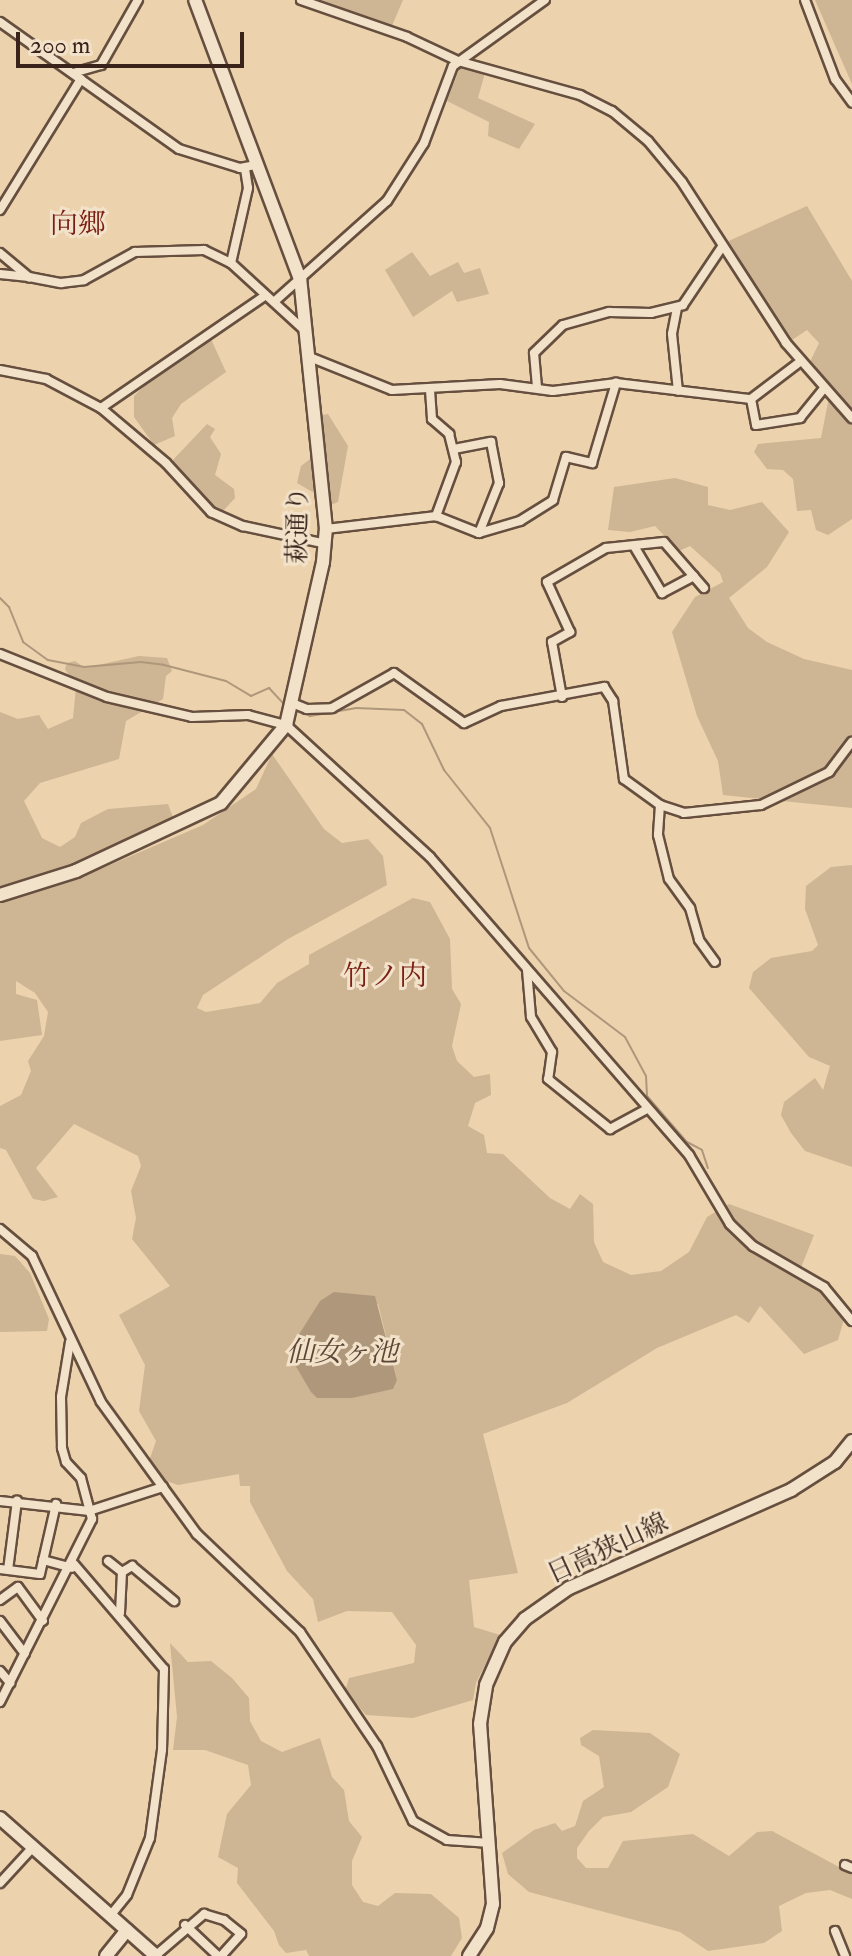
<!DOCTYPE html>
<html>
<head>
<meta charset="utf-8">
<style>
  body { margin:0 }
  #map { position:relative; width:852px; height:1956px; overflow:hidden; background:#ecd3ad; font-family:"IM FELL Double Pica","Noto Serif JP",serif }
  div>[style] { position:absolute }
  [style*='--x'] { left:calc(var(--x)*1px); top:calc(var(--y)*1px); width:calc(var(--w)*1px); rotate:calc(var(--a)*1deg) }
  .green>* { inset:0; background:#ceb594 }
  .water>* { inset:0; background:#af977b }
  .stream>* { height:2px; margin:-1px; padding:0 1px; transform-origin:1px; border-radius:1px; background:#af977b }
  .roads { filter:drop-shadow(2px 0 #664f3f) drop-shadow(-2px 0 #664f3f) drop-shadow(0 2px #664f3f) drop-shadow(0 -2px #664f3f) }
  .street>* { height:8px; margin:-4px; padding:0 4px; transform-origin:4px; border-radius:4px; background:#f3e2ca }
  .secondary>* { height:12px; margin:-6px; padding:0 6px; transform-origin:6px; border-radius:6px; background:#f3e2ca }
  span { translate:-50% -50%; white-space:nowrap; text-align:center; line-height:1.15; -webkit-text-stroke:6px #f3e2ca; paint-order:stroke }
  .street-label { font-size:26px; color:#39231a }
  .neighbourhood-label { font-size:28px; color:#7a1f14 }
  .water-label { font-size:28px; color:#5c4637; font-style:italic }
  .scale { position:absolute; left:16px; top:32px; width:228px; height:36px; box-sizing:border-box; border:4px solid #39231a; border-top:0; padding-left:10px; font-size:24px; line-height:28px; white-space:nowrap; color:#39231a; -webkit-text-stroke:6px #f3e2ca; paint-order:stroke }
</style>
</head>
<body>
<div id="map">
  <div class="green">
    <i style="clip-path:polygon(321px 0,403px 0,391px 28px)"></i>
    <i style="clip-path:polygon(815px 0,852px 0,852px 84px)"></i>
    <i style="clip-path:polygon(460px 67px,485px 73px,478px 98px,535px 124px,519px 149px,488px 136px,489px 122px,447px 101px)"></i>
    <i style="clip-path:polygon(807px 206px,852px 281px,852px 519px,828px 535px,816px 530px,811px 510px,797px 511px,793px 479px,783px 470px,767px 469px,754px 452px,758px 444px,821px 438px,831px 387px,809px 364px,819px 343px,807px 330px,789px 342px,724px 243px)"></i>
    <i style="clip-path:polygon(412px 252px,430px 276px,458px 262px,464px 273px,480px 268px,489px 294px,457px 302px,452px 291px,413px 317px,385px 270px)"></i>
    <i style="clip-path:polygon(210px 337px,226px 372px,181px 404px,172px 418px,175px 436px,154px 445px,134px 417px,134px 396px,162px 368px,199px 350px)"></i>
    <i style="clip-path:polygon(328px 414px,348px 446px,338px 502px,333px 504px,297px 483px,301px 466px,322px 450px,323px 415px)"></i>
    <i style="clip-path:polygon(207px 424px,215px 429px,210px 437px,221px 454px,215px 475px,234px 489px,235px 498px,223px 511px,213px 509px,172px 461px)"></i>
    <i style="clip-path:polygon(675px 478px,708px 487px,708px 505px,730px 510px,762px 502px,789px 532px,767px 567px,729px 598px,748px 628px,767px 642px,804px 659px,852px 670px,852px 808px,723px 795px,718px 761px,697px 716px,672px 632px,695px 597px,723px 582px,720px 573px,690px 546px,679px 551px,655px 526px,630px 532px,608px 530px,614px 487px)"></i>
    <i style="clip-path:polygon(139px 656px,167px 658px,172px 671px,166px 676px,163px 699px,126px 721px,119px 759px,40px 783px,24px 801px,42px 838px,60px 847px,75px 837px,81px 823px,108px 809px,168px 804px,174px 820px,74px 867px,0 888px,0 712px,18px 719px,39px 715px,48px 729px,73px 718px,76px 687px,65px 669px,67px 663px,75px 661px,85px 668px)"></i>
    <i style="clip-path:polygon(evenodd,272px 754px,324px 829px,342px 843px,368px 839px,383px 856px,387px 885px,288px 939px,203px 995px,197px 1008px,206px 1012px,260px 1003px,277px 983px,309px 964px,309px 955px,413px 898px,430px 902px,450px 939px,452px 989px,461px 1004px,452px 1046px,457px 1061px,474px 1077px,490px 1074px,491px 1095px,475px 1103px,468px 1126px,484px 1135px,487px 1153px,503px 1154px,550px 1198px,570px 1209px,580px 1194px,593px 1204px,594px 1242px,603px 1262px,631px 1275px,661px 1271px,689px 1252px,707px 1217px,729px 1204px,814px 1235px,798px 1275px,819px 1288px,844px 1319px,838px 1340px,804px 1354px,760px 1306px,749px 1323px,736px 1315px,657px 1348px,567px 1403px,483px 1434px,518px 1573px,469px 1580px,474px 1627px,500px 1635px,476px 1683px,473px 1700px,413px 1718px,366px 1715px,345px 1691px,349px 1678px,414px 1663px,416px 1645px,392px 1612px,347px 1611px,318px 1622px,313px 1599px,287px 1571px,250px 1502px,250px 1486px,240px 1486px,239px 1474px,178px 1485px,164px 1480px,149px 1461px,156px 1441px,139px 1411px,145px 1365px,119px 1315px,170px 1286px,132px 1239px,136px 1218px,131px 1191px,141px 1166px,138px 1156px,74px 1124px,36px 1168px,58px 1197px,44px 1201px,33px 1199px,6px 1150px,0 1148px,0 1106px,21px 1095px,31px 1071px,28px 1061px,44px 1036px,48px 1012px,35px 993px,16px 981px,16px 994px,37px 1000px,42px 1035px,0 1041px,0 902px,89px 874px,203px 825px,256px 789px,272px 754px,320px 1301px,378px 1304px,397px 1380px,317px 1398px,292px 1350px,320px 1301px)"></i>
    <i style="clip-path:polygon(852px 865px,852px 1167px,805px 1151px,791px 1133px,781px 1115px,784px 1102px,815px 1078px,823px 1090px,830px 1066px,809px 1057px,749px 988px,753px 972px,771px 958px,812px 951px,818px 945px,805px 909px,806px 886px,831px 867px)"></i>
    <i style="clip-path:polygon(0 1254px,15px 1256px,30px 1273px,49px 1319px,47px 1331px,0 1332px)"></i>
    <i style="clip-path:polygon(170px 1643px,188px 1662px,211px 1661px,232px 1678px,249px 1698px,250px 1721px,261px 1741px,282px 1752px,320px 1738px,332px 1777px,344px 1790px,349px 1821px,362px 1837px,352px 1861px,352px 1885px,363px 1902px,378px 1906px,395px 1893px,431px 1894px,459px 1918px,462px 1938px,451px 1956px,309px 1956px,306px 1950px,286px 1953px,279px 1945px,274px 1931px,237px 1883px,238px 1868px,218px 1857px,227px 1814px,251px 1785px,248px 1765px,205px 1750px,173px 1750px,177px 1717px)"></i>
    <i style="clip-path:polygon(593px 1730px,650px 1733px,680px 1754px,668px 1787px,631px 1812px,603px 1817px,589px 1831px,577px 1848px,577px 1858px,586px 1868px,608px 1868px,623px 1841px,693px 1834px,729px 1856px,757px 1832px,772px 1831px,852px 1874px,852px 1899px,830px 1890px,806px 1893px,779px 1906px,782px 1931px,764px 1943px,708px 1951px,680px 1932px,529px 1892px,508px 1874px,502px 1853px,534px 1830px,555px 1823px,562px 1831px,575px 1826px,583px 1801px,604px 1787px,599px 1756px,581px 1745px,580px 1738px)"></i>
  </div>
  <div class="water">
    <i style="clip-path:polygon(334px 1292px,375px 1296px,397px 1380px,393px 1389px,352px 1398px,317px 1398px,311px 1392px,291px 1358px,293px 1344px,320px 1301px)"></i>
  </div>
  <div class="stream">
    <i style="--x:0;--y:598;--w:13;--a:45"></i>
    <i style="--x:9;--y:607;--w:38;--a:68"></i>
    <i style="--x:23;--y:642;--w:31;--a:36"></i>
    <i style="--x:48;--y:660;--w:37;--a:11"></i>
    <i style="--x:84;--y:667;--w:57;--a:-5"></i>
    <i style="--x:141;--y:662;--w:23;--a:7"></i>
    <i style="--x:164;--y:665;--w:64;--a:14.5"></i>
    <i style="--x:226;--y:681;--w:29;--a:31"></i>
    <i style="--x:251;--y:696;--w:20;--a:-24"></i>
    <i style="--x:269;--y:688;--w:22;--a:47"></i>
    <i style="--x:294;--y:708;--w:18;--a:27"></i>
    <i style="--x:310;--y:716;--w:47;--a:-9.9"></i>
    <i style="--x:356;--y:708;--w:48;--a:2.4"></i>
    <i style="--x:404;--y:710;--w:23;--a:38"></i>
    <i style="--x:422;--y:724;--w:51;--a:64.4"></i>
    <i style="--x:444;--y:770;--w:74;--a:51.6"></i>
    <i style="--x:490;--y:828;--w:126;--a:72"></i>
    <i style="--x:529;--y:948;--w:55;--a:50.9"></i>
    <i style="--x:564;--y:991;--w:76;--a:37"></i>
    <i style="--x:625;--y:1037;--w:44;--a:61.7"></i>
    <i style="--x:646;--y:1076;--w:20;--a:87"></i>
    <i style="--x:647;--y:1096;--w:61;--a:49"></i>
    <i style="--x:687;--y:1142;--w:17;--a:28"></i>
    <i style="--x:702;--y:1150;--w:19;--a:72"></i>
  </div>
  <div class="roads">
    <div class="street">
      <i style="--x:301;--y:0;--w:112;--a:19.2"></i>
      <i style="--x:407;--y:37;--w:56;--a:25.2"></i>
      <i style="--x:458;--y:61;--w:127;--a:15.6"></i>
      <i style="--x:580;--y:95;--w:36;--a:27"></i>
      <i style="--x:612;--y:111;--w:47;--a:39.8"></i>
      <i style="--x:648;--y:141;--w:53;--a:50.3"></i>
      <i style="--x:682;--y:182;--w:192;--a:57.1"></i>
      <i style="--x:786;--y:343;--w:100;--a:48.7"></i>
      <i style="--x:805;--y:0;--w:85;--a:69.2"></i>
      <i style="--x:835;--y:79;--w:29;--a:54"></i>
      <i style="--x:0;--y:22;--w:219;--a:35.4"></i>
      <i style="--x:179;--y:149;--w:64;--a:17.3"></i>
      <i style="--x:240;--y:168;--w:16;--a:-11"></i>
      <i style="--x:73;--y:73;--w:29;--a:-16"></i>
      <i style="--x:101;--y:65;--w:75;--a:-60.4"></i>
      <i style="--x:0;--y:210;--w:154;--a:-58.3"></i>
      <i style="--x:0;--y:253;--w:38;--a:40"></i>
      <i style="--x:29;--y:277;--w:33;--a:11"></i>
      <i style="--x:61;--y:283;--w:23;--a:-7"></i>
      <i style="--x:84;--y:280;--w:58;--a:-28.8"></i>
      <i style="--x:135;--y:252;--w:69;--a:-1.7"></i>
      <i style="--x:204;--y:250;--w:30;--a:26"></i>
      <i style="--x:231;--y:263;--w:99;--a:42.5"></i>
      <i style="--x:231;--y:263;--w:77;--a:-77.2"></i>
      <i style="--x:248;--y:188;--w:20;--a:-99"></i>
      <i style="--x:0;--y:274;--w:29;--a:6"></i>
      <i style="--x:275;--y:301;--w:150;--a:-41.8"></i>
      <i style="--x:387;--y:201;--w:69;--a:-57.5"></i>
      <i style="--x:424;--y:143;--w:82;--a:-69.4"></i>
      <i style="--x:453;--y:66;--w:113;--a:-35.7"></i>
      <i style="--x:677;--y:308;--w:26;--a:101"></i>
      <i style="--x:672;--y:334;--w:57;--a:84"></i>
      <i style="--x:312;--y:358;--w:86;--a:21.8"></i>
      <i style="--x:392;--y:390;--w:108;--a:-3.2"></i>
      <i style="--x:500;--y:384;--w:53;--a:7.5"></i>
      <i style="--x:553;--y:391;--w:64;--a:-7.2"></i>
      <i style="--x:616;--y:383;--w:136;--a:6.8"></i>
      <i style="--x:751;--y:399;--w:63;--a:-37.2"></i>
      <i style="--x:0;--y:370;--w:47;--a:11.1"></i>
      <i style="--x:46;--y:379;--w:62;--a:27.8"></i>
      <i style="--x:101;--y:408;--w:85;--a:40.2"></i>
      <i style="--x:166;--y:463;--w:67;--a:47.4"></i>
      <i style="--x:211;--y:512;--w:35;--a:24"></i>
      <i style="--x:243;--y:526;--w:85;--a:12.2"></i>
      <i style="--x:537;--y:387;--w:34;--a:-95"></i>
      <i style="--x:534;--y:353;--w:40;--a:-44"></i>
      <i style="--x:563;--y:325;--w:48;--a:-15.8"></i>
      <i style="--x:609;--y:312;--w:42;--a:1.4"></i>
      <i style="--x:651;--y:313;--w:33;--a:-14"></i>
      <i style="--x:683;--y:305;--w:70;--a:-56.1"></i>
      <i style="--x:430;--y:390;--w:29;--a:86"></i>
      <i style="--x:432;--y:419;--w:23;--a:41"></i>
      <i style="--x:449;--y:434;--w:29;--a:76"></i>
      <i style="--x:456;--y:462;--w:58;--a:110.3"></i>
      <i style="--x:751;--y:399;--w:26;--a:79"></i>
      <i style="--x:756;--y:425;--w:45;--a:-9"></i>
      <i style="--x:800;--y:418;--w:38;--a:-51"></i>
      <i style="--x:101;--y:408;--w:196;--a:-34.4"></i>
      <i style="--x:454;--y:449;--w:38;--a:-11"></i>
      <i style="--x:491;--y:442;--w:42;--a:79"></i>
      <i style="--x:499;--y:483;--w:54;--a:111.8"></i>
      <i style="--x:326;--y:529;--w:111;--a:-6.7"></i>
      <i style="--x:436;--y:516;--w:46;--a:21.6"></i>
      <i style="--x:479;--y:533;--w:43;--a:-16.3"></i>
      <i style="--x:520;--y:521;--w:39;--a:-32"></i>
      <i style="--x:553;--y:500;--w:45;--a:-73.2"></i>
      <i style="--x:566;--y:457;--w:27;--a:13"></i>
      <i style="--x:592;--y:463;--w:84;--a:-73.3"></i>
      <i style="--x:634;--y:546;--w:55;--a:59.2"></i>
      <i style="--x:662;--y:593;--w:36;--a:-28"></i>
      <i style="--x:0;--y:654;--w:115;--a:21.9"></i>
      <i style="--x:107;--y:697;--w:87;--a:13.2"></i>
      <i style="--x:192;--y:717;--w:56;--a:-2"></i>
      <i style="--x:248;--y:715;--w:39;--a:15"></i>
      <i style="--x:286;--y:725;--w:195;--a:42.5"></i>
      <i style="--x:430;--y:857;--w:395;--a:49"></i>
      <i style="--x:689;--y:1155;--w:80;--a:59.3"></i>
      <i style="--x:730;--y:1224;--w:32;--a:44"></i>
      <i style="--x:753;--y:1246;--w:82;--a:30"></i>
      <i style="--x:824;--y:1287;--w:44;--a:50.5"></i>
      <i style="--x:562;--y:697;--w:56;--a:-100.3"></i>
      <i style="--x:552;--y:642;--w:21;--a:-29"></i>
      <i style="--x:570;--y:632;--w:55;--a:-114.7"></i>
      <i style="--x:547;--y:582;--w:68;--a:-30"></i>
      <i style="--x:606;--y:548;--w:58;--a:-5.9"></i>
      <i style="--x:664;--y:542;--w:61;--a:49"></i>
      <i style="--x:292;--y:703;--w:16;--a:22"></i>
      <i style="--x:307;--y:709;--w:25;--a:-2"></i>
      <i style="--x:332;--y:708;--w:71;--a:-29.4"></i>
      <i style="--x:394;--y:673;--w:86;--a:35.5"></i>
      <i style="--x:464;--y:723;--w:41;--a:-24.7"></i>
      <i style="--x:501;--y:706;--w:105;--a:-10.5"></i>
      <i style="--x:604;--y:687;--w:17;--a:57"></i>
      <i style="--x:613;--y:701;--w:79;--a:82"></i>
      <i style="--x:624;--y:779;--w:44;--a:35.8"></i>
      <i style="--x:660;--y:805;--w:25;--a:18"></i>
      <i style="--x:684;--y:813;--w:77;--a:-5.9"></i>
      <i style="--x:761;--y:805;--w:76;--a:-25.9"></i>
      <i style="--x:829;--y:772;--w:38;--a:-53"></i>
      <i style="--x:660;--y:805;--w:30;--a:94"></i>
      <i style="--x:658;--y:835;--w:45;--a:76"></i>
      <i style="--x:669;--y:879;--w:36;--a:54"></i>
      <i style="--x:690;--y:908;--w:33;--a:74"></i>
      <i style="--x:699;--y:940;--w:27;--a:54"></i>
      <i style="--x:527;--y:970;--w:47;--a:85.1"></i>
      <i style="--x:531;--y:1017;--w:41;--a:59"></i>
      <i style="--x:552;--y:1052;--w:27;--a:98"></i>
      <i style="--x:548;--y:1079;--w:80;--a:38.9"></i>
      <i style="--x:610;--y:1129;--w:42;--a:-28.4"></i>
      <i style="--x:0;--y:1229;--w:42;--a:40.2"></i>
      <i style="--x:32;--y:1256;--w:161;--a:64.7"></i>
      <i style="--x:101;--y:1402;--w:163;--a:54"></i>
      <i style="--x:197;--y:1534;--w:142;--a:43.6"></i>
      <i style="--x:300;--y:1632;--w:138;--a:56"></i>
      <i style="--x:377;--y:1746;--w:83;--a:64.4"></i>
      <i style="--x:413;--y:1821;--w:39;--a:29"></i>
      <i style="--x:447;--y:1840;--w:43;--a:4"></i>
      <i style="--x:0;--y:1501;--w:90;--a:6.4"></i>
      <i style="--x:89;--y:1511;--w:78;--a:-18"></i>
      <i style="--x:43;--y:1560;--w:30;--a:15"></i>
      <i style="--x:108;--y:1561;--w:18;--a:38"></i>
      <i style="--x:122;--y:1572;--w:41;--a:92.8"></i>
      <i style="--x:74;--y:1564;--w:138;--a:49.4"></i>
      <i style="--x:164;--y:1669;--w:81;--a:91.4"></i>
      <i style="--x:162;--y:1750;--w:89;--a:97.8"></i>
      <i style="--x:150;--y:1838;--w:61;--a:112"></i>
      <i style="--x:127;--y:1895;--w:27;--a:129"></i>
      <i style="--x:0;--y:1569;--w:40;--a:7.1"></i>
      <i style="--x:40;--y:1574;--w:72;--a:-77.1"></i>
      <i style="--x:8;--y:1570;--w:70;--a:-82.6"></i>
      <i style="--x:122;--y:1572;--w:12;--a:-31"></i>
      <i style="--x:132;--y:1566;--w:55;--a:39.8"></i>
      <i style="--x:0;--y:1600;--w:22;--a:-36"></i>
      <i style="--x:18;--y:1587;--w:42;--a:53.7"></i>
      <i style="--x:0;--y:1621;--w:41;--a:52.9"></i>
      <i style="--x:0;--y:1671;--w:16;--a:50"></i>
      <i style="--x:0;--y:1702;--w:205;--a:-63.3"></i>
      <i style="--x:92;--y:1519;--w:42;--a:-105"></i>
      <i style="--x:81;--y:1478;--w:22;--a:-133"></i>
      <i style="--x:66;--y:1462;--w:15;--a:-106"></i>
      <i style="--x:62;--y:1448;--w:51;--a:-91.1"></i>
      <i style="--x:61;--y:1397;--w:56;--a:-80.7"></i>
      <i style="--x:845;--y:1865;--w:8;--a:23"></i>
      <i style="--x:0;--y:1883;--w:50;--a:-47.4"></i>
      <i style="--x:185;--y:1925;--w:45;--a:43.2"></i>
      <i style="--x:835;--y:1931;--w:27;--a:68"></i>
      <i style="--x:155;--y:1956;--w:65;--a:-40.6"></i>
      <i style="--x:204;--y:1914;--w:21;--a:17"></i>
      <i style="--x:224;--y:1920;--w:22;--a:39"></i>
      <i style="--x:241;--y:1934;--w:30;--a:132"></i>
    </div>
    <div class="secondary">
      <i style="--x:0;--y:895;--w:80;--a:-17.5"></i>
      <i style="--x:76;--y:871;--w:160;--a:-25.1"></i>
      <i style="--x:221;--y:803;--w:102;--a:-50.2"></i>
      <i style="--x:286;--y:725;--w:167;--a:-77.2"></i>
      <i style="--x:323;--y:562;--w:33;--a:-85"></i>
      <i style="--x:326;--y:529;--w:251;--a:-95.9"></i>
      <i style="--x:300;--y:279;--w:298;--a:-110.6"></i>
      <i style="--x:0;--y:1818;--w:208;--a:41.5"></i>
      <i style="--x:106;--y:1956;--w:33;--a:-51"></i>
      <i style="--x:469;--y:1956;--w:33;--a:-57"></i>
      <i style="--x:487;--y:1928;--w:25;--a:-76"></i>
      <i style="--x:493;--y:1904;--w:180;--a:-94.1"></i>
      <i style="--x:480;--y:1724;--w:39;--a:-81"></i>
      <i style="--x:486;--y:1685;--w:47;--a:-66.2"></i>
      <i style="--x:505;--y:1642;--w:30;--a:-49"></i>
      <i style="--x:525;--y:1619;--w:54;--a:-35.2"></i>
      <i style="--x:569;--y:1588;--w:243;--a:-23.8"></i>
      <i style="--x:791;--y:1490;--w:52;--a:-32.5"></i>
      <i style="--x:835;--y:1462;--w:27;--a:-51"></i>
    </div>
  </div>
  <div class="street-label">
    <span style="left:299px;top:525px;rotate:-89deg">萩通り</span>
    <span style="left:608px;top:1549px;rotate:-25deg">日高狭山線</span>
  </div>
  <div class="neighbourhood-label">
    <span style="left:78px;top:225px">向郷</span>
    <span style="left:385px;top:977px">竹ノ内</span>
  </div>
  <div class="water-label">
    <span style="left:342px;top:1353px">仙女ヶ池</span>
  </div>
  <div class="scale">200 m</div>
</div>
</body>
</html>
